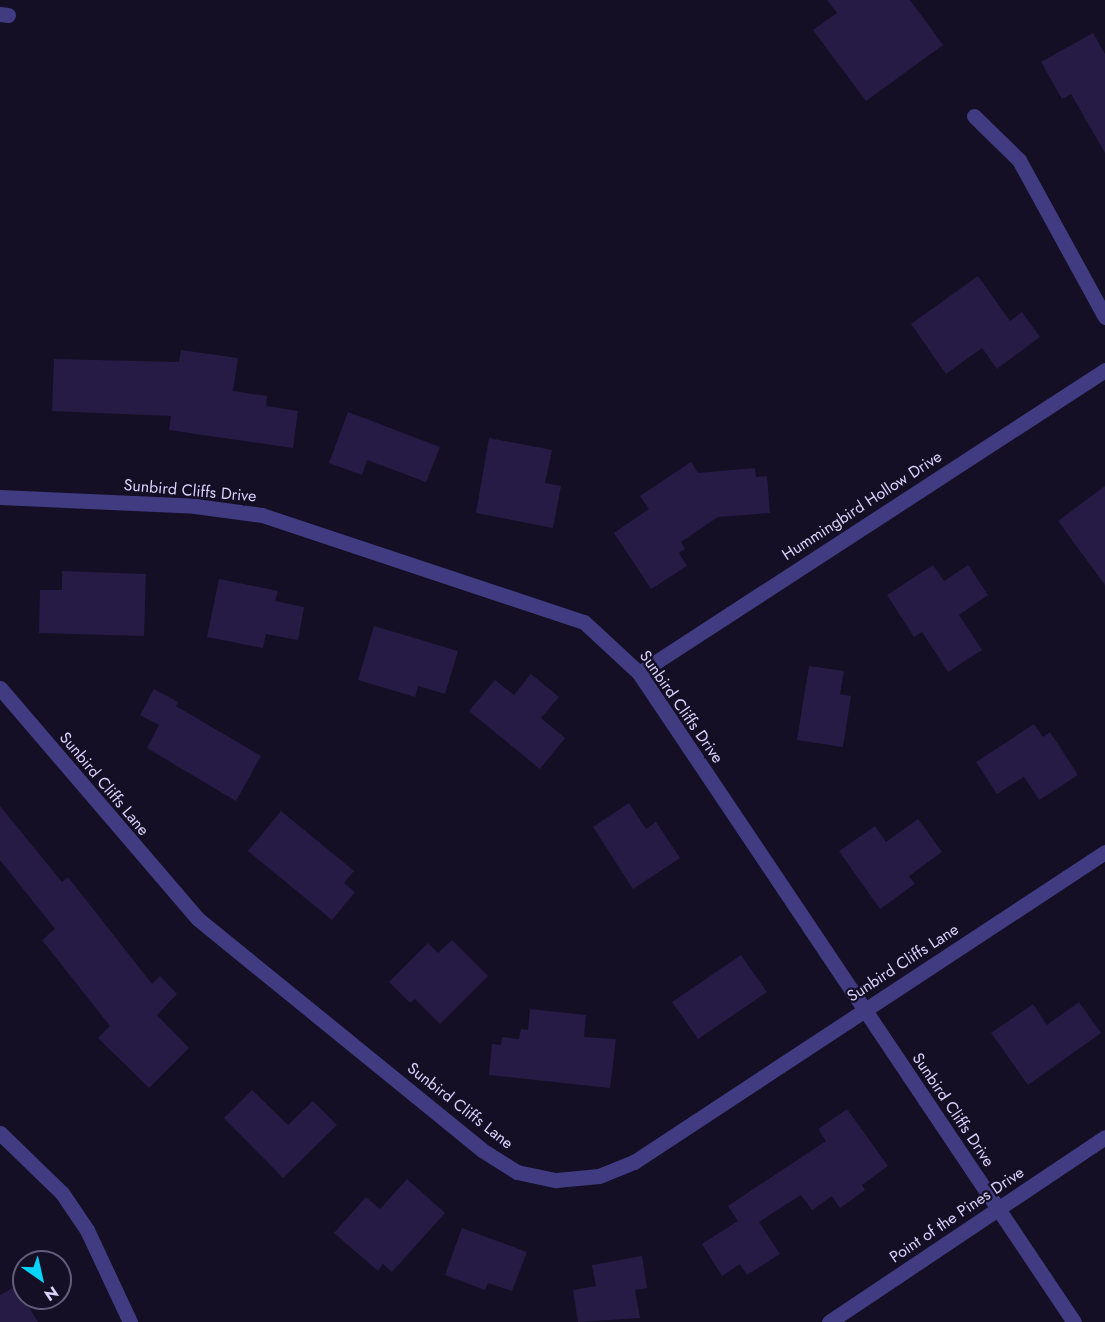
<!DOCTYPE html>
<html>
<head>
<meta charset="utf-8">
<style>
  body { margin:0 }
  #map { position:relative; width:1105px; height:1322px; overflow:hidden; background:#140f24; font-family:Jost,sans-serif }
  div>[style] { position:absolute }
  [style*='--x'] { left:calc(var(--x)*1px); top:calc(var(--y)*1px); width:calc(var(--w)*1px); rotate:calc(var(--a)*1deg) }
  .building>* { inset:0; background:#261b45 }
  .minor>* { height:15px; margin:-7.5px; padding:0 7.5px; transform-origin:7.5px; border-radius:7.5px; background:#413b82 }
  span { translate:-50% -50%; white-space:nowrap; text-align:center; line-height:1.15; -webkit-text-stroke:4.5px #140f24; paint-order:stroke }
  .street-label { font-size:16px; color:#dad3fe }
  .north { position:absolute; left:12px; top:1250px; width:60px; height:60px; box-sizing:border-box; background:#140f24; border:2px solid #635d7b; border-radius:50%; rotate:146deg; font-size:16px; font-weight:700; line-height:24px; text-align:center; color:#dad3fe }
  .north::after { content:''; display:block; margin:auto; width:21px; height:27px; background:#05d3f8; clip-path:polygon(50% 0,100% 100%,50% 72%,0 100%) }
</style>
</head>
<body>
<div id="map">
  <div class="building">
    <i style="clip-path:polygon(827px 0,910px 0,943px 45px,866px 101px,813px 30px,837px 13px)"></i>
    <i style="clip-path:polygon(1093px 33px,1105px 54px,1105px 153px,1071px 94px,1062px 99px,1041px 62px)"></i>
    <i style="clip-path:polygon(978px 276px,1010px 321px,1022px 312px,1040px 337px,997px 369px,982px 348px,946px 374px,911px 324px)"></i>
    <i style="clip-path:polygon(181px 350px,238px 358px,233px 391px,267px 396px,266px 406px,298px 411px,293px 448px,169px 430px,171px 416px,52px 411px,54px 359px,179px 362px)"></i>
    <i style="clip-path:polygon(348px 412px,440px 447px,426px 482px,367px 460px,362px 475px,329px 463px)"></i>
    <i style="clip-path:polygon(489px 438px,552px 450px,545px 483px,561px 486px,553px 528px,476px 513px)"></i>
    <i style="clip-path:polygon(691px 462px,698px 473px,755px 468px,756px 477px,767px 476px,770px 513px,718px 517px,681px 542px,685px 549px,679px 553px,687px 566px,651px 589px,614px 533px,649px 509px,640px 496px)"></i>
    <i style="clip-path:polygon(1105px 486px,1105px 585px,1058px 521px)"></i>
    <i style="clip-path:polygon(933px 565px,944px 581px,968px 565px,988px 595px,959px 615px,982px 650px,948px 672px,922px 632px,914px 637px,887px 595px)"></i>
    <i style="clip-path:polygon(62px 571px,146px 574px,144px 636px,39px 633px,40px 590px,62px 590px)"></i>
    <i style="clip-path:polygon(219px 579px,278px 591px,275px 601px,304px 607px,298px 640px,266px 634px,263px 648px,207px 637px)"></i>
    <i style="clip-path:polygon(374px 626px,458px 651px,445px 694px,418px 686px,415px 697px,358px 680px)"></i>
    <i style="clip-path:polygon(809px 666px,844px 671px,840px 694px,851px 696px,843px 747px,797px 740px)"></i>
    <i style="clip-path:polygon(531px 674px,559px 697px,541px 718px,565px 738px,540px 769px,469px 711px,495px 680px,514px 695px)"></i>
    <i style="clip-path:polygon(154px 689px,178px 702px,176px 706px,261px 756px,236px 801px,147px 748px,159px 725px,140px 715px)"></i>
    <i style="clip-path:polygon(1034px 724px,1043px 737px,1050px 732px,1078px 775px,1039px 800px,1024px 777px,997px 794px,976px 762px)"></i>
    <i style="clip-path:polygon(629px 803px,646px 829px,656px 822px,680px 858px,633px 889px,593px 827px)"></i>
    <i style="clip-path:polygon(0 806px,62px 882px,68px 877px,152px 984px,160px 976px,177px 994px,157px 1015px,189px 1048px,149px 1088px,98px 1038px,110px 1026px,42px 940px,55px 929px,0 860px)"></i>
    <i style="clip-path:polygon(281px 811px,354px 871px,344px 883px,355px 892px,332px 920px,248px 851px)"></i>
    <i style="clip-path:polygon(918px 819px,942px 852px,909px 876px,915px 884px,880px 909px,839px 851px,875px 826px,886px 842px)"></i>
    <i style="clip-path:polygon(452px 940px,488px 976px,440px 1024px,415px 999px,410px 1003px,389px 982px,428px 943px,438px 953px)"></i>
    <i style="clip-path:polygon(741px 955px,767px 992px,698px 1039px,672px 1002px)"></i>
    <i style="clip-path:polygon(1079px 1002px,1101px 1033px,1028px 1085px,991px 1033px,1033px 1004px,1047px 1025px)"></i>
    <i style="clip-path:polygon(530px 1009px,586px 1015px,584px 1037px,616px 1039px,610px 1088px,489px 1075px,492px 1044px,501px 1045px,502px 1037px,519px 1039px,521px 1029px,528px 1030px)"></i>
    <i style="clip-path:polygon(252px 1090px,288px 1125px,313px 1101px,337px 1125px,283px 1178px,224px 1118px)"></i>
    <i style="clip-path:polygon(847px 1109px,888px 1166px,862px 1185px,865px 1190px,840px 1208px,832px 1196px,812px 1210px,801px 1195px,759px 1222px,780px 1254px,747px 1275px,740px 1264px,722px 1276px,702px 1244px,738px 1221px,728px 1206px,826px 1141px,818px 1129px)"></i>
    <i style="clip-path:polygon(407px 1179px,445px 1213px,392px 1272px,383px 1264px,378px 1271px,334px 1233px,366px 1197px,380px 1209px)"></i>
    <i style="clip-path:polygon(462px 1228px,527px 1252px,512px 1291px,488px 1283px,485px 1290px,445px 1275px)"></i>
    <i style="clip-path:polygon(642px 1256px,647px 1288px,635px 1290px,640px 1318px,578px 1322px,573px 1290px,596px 1286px,592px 1265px)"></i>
    <i style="clip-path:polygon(16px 1286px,38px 1322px,0 1322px,0 1295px)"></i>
  </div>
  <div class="minor">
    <i style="--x:0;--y:14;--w:8;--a:7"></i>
    <i style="--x:974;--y:116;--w:63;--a:44.4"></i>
    <i style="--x:1019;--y:160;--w:179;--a:61.3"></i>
    <i style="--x:0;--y:497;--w:195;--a:2.6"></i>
    <i style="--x:195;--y:506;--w:68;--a:7.7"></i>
    <i style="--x:262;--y:515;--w:339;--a:18.4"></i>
    <i style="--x:584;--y:622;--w:75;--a:42.8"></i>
    <i style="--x:639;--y:673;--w:781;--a:56.17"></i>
    <i style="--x:639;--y:673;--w:556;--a:-33.03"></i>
    <i style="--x:0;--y:688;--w:304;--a:49.4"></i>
    <i style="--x:198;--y:919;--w:366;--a:39.1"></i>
    <i style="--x:482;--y:1150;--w:41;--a:32.2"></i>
    <i style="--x:517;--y:1172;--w:40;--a:12"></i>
    <i style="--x:556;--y:1180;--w:43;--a:-5.3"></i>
    <i style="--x:599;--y:1176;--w:38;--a:-22"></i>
    <i style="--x:634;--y:1162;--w:564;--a:-33.35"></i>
    <i style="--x:0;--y:1133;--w:86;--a:44.1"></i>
    <i style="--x:62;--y:1193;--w:45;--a:56"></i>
    <i style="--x:87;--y:1230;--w:102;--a:64.9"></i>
    <i style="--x:829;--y:1322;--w:332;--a:-33.8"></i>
  </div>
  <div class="street-label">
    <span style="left:190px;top:491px;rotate:5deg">Sunbird Cliffs Drive</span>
    <span style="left:862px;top:506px;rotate:-33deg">Hummingbird Hollow Drive</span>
    <span style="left:681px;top:707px;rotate:55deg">Sunbird Cliffs Drive</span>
    <span style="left:104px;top:784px;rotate:50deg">Sunbird Cliffs Lane</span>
    <span style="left:903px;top:963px;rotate:-33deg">Sunbird Cliffs Lane</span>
    <span style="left:460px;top:1106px;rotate:38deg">Sunbird Cliffs Lane</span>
    <span style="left:953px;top:1110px;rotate:56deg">Sunbird Cliffs Drive</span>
    <span style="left:957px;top:1215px;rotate:-34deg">Point of the Pines Drive</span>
  </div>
  <div class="north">N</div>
</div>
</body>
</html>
